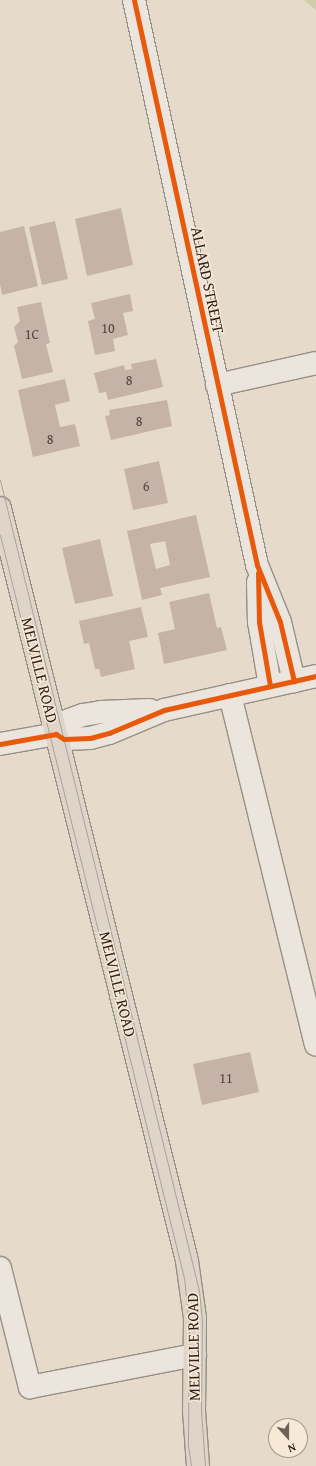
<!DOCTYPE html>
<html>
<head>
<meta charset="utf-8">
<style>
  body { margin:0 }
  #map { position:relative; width:316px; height:1466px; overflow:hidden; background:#e6dbcb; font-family:"Gentium Book Plus",serif }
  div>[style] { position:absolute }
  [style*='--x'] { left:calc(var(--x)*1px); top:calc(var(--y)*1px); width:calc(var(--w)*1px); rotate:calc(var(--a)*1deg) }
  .green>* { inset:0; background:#d1cca9 }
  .building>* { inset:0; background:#c6b3a7 }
  .roads { filter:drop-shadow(1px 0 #968f85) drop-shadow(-1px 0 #968f85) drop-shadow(0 1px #968f85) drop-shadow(0 -1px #968f85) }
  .minor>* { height:22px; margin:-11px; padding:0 11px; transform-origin:11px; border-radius:11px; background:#ebe5dd }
  .major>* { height:22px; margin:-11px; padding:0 11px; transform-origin:11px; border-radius:11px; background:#ded5c8 }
  .tram>* { height:1px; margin:-0.5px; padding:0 0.5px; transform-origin:0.5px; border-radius:0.5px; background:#a8a29b }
  .cycleway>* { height:5px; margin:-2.5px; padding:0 2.5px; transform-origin:2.5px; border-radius:2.5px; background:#e8590c }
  span { translate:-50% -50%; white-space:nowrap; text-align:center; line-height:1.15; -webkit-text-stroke:3px #f7e9d5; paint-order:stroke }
  .number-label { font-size:14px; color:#53453d }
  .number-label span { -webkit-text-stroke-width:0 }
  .street-label { font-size:16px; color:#2d201a }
  .north { position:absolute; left:268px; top:1418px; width:40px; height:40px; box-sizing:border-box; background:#f7e9d5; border:1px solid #a6998a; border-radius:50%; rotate:159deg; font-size:11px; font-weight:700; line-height:16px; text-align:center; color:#2d201a }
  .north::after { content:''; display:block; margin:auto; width:14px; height:18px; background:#6e6158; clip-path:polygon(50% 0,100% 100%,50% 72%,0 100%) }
</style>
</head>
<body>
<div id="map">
  <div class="green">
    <i style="clip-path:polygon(304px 0,316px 0,316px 10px)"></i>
  </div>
  <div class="building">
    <i style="clip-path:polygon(121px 208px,133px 265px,87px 276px,75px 219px)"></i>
    <i style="clip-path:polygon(55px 221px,68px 279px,42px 285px,29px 227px)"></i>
    <i style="clip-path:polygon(24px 226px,38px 286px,2px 295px,0 284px,0 232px)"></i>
    <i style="clip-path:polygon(130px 294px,133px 311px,123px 313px,128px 335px,113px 339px,115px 351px,95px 355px,88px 321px,95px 319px,91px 303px)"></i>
    <i style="clip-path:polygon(41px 302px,50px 343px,46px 344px,53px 372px,22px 379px,14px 346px,18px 342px,14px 327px,20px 321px,17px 307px)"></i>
    <i style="clip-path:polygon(156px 359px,163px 387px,108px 400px,106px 392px,99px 393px,94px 373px,124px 365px,125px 370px,132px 369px,131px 364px)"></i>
    <i style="clip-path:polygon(65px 379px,70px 401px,55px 405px,60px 427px,75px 424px,80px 446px,33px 457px,18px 390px)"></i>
    <i style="clip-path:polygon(167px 400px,172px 426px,111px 440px,105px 416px,110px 415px,109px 410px)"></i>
    <i style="clip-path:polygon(159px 461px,168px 503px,133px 510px,124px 469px)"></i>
    <i style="clip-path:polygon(evenodd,196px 515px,210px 577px,160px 588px,162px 595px,142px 600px,127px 531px,196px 515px,165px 541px,170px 565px,156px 569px,150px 544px,165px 541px)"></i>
    <i style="clip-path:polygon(100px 539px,113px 596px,75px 604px,62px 548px)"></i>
    <i style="clip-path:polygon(209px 593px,217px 628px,221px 627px,227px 650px,164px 664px,158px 633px,175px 629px,169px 602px)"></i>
    <i style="clip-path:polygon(141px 607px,148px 637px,129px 641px,135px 669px,101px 677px,99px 669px,95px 669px,89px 643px,84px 644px,79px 621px)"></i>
    <i style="clip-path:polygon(250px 1052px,259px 1092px,202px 1105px,193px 1064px)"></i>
  </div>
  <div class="roads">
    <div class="minor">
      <i style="--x:134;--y:0;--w:578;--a:77.72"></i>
      <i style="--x:257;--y:565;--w:61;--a:68"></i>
      <i style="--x:280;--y:622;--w:61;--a:76.7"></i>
      <i style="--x:217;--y:385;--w:101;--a:-12.5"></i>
      <i style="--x:258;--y:582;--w:40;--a:88.6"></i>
      <i style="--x:259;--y:622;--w:65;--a:80.2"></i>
      <i style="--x:230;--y:695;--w:360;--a:76.2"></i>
      <i style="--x:56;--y:734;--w:19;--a:-47"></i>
      <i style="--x:69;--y:720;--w:15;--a:-20"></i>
      <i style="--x:83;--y:715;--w:18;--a:-9"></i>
      <i style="--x:101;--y:712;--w:49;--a:-2.3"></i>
      <i style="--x:0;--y:744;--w:57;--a:-10.1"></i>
      <i style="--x:56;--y:734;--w:9;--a:32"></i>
      <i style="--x:64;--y:739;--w:26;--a:-2"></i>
      <i style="--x:90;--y:738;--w:20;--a:-15"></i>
      <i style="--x:109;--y:733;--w:60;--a:-22.7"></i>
      <i style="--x:164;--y:710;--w:156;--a:-12.6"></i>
      <i style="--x:0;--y:1268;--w:123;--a:75.9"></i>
      <i style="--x:30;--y:1387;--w:168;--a:-11"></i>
    </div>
    <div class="major">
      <i style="--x:0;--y:508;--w:776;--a:76.05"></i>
      <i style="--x:187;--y:1261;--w:58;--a:82"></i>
      <i style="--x:195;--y:1318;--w:93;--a:90.6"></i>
      <i style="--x:194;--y:1411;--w:55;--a:85.8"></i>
    </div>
  </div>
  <div class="tram">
    <i style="--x:0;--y:480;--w:835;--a:76.21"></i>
    <i style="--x:199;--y:1291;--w:30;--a:84"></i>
    <i style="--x:202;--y:1321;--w:90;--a:90.6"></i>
    <i style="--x:201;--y:1411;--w:55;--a:85.8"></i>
    <i style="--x:0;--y:535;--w:765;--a:76.09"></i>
    <i style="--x:184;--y:1278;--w:46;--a:83.8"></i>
    <i style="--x:189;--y:1324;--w:121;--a:90.5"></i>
    <i style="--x:188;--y:1445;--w:21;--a:82"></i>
  </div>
  <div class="cycleway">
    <i style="--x:134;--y:0;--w:578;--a:77.72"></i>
    <i style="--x:257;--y:565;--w:61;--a:68"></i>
    <i style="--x:280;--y:622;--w:61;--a:76.7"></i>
    <i style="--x:258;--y:573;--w:49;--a:88.8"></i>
    <i style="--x:259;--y:622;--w:65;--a:80.2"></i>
    <i style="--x:0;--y:744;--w:57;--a:-10.1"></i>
    <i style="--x:56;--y:734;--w:9;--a:32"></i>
    <i style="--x:64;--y:739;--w:26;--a:-2"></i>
    <i style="--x:90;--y:738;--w:20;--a:-15"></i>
    <i style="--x:109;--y:733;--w:60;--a:-22.7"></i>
    <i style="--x:164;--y:710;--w:156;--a:-12.6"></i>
  </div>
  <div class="number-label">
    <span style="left:108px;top:328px">10</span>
    <span style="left:32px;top:334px">1C</span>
    <span style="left:129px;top:380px">8</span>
    <span style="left:139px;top:421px">8</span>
    <span style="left:50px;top:439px">8</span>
    <span style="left:146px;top:486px">6</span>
    <span style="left:226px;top:1078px">11</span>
  </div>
  <div class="street-label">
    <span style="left:208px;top:280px;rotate:78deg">ALLARD STREET</span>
    <span style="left:40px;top:670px;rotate:76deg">MELVILLE ROAD</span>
    <span style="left:118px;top:984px;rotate:76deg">MELVILLE ROAD</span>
    <span style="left:193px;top:1347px;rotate:-91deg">MELVILLE ROAD</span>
  </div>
  <div class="north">N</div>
</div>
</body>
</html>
